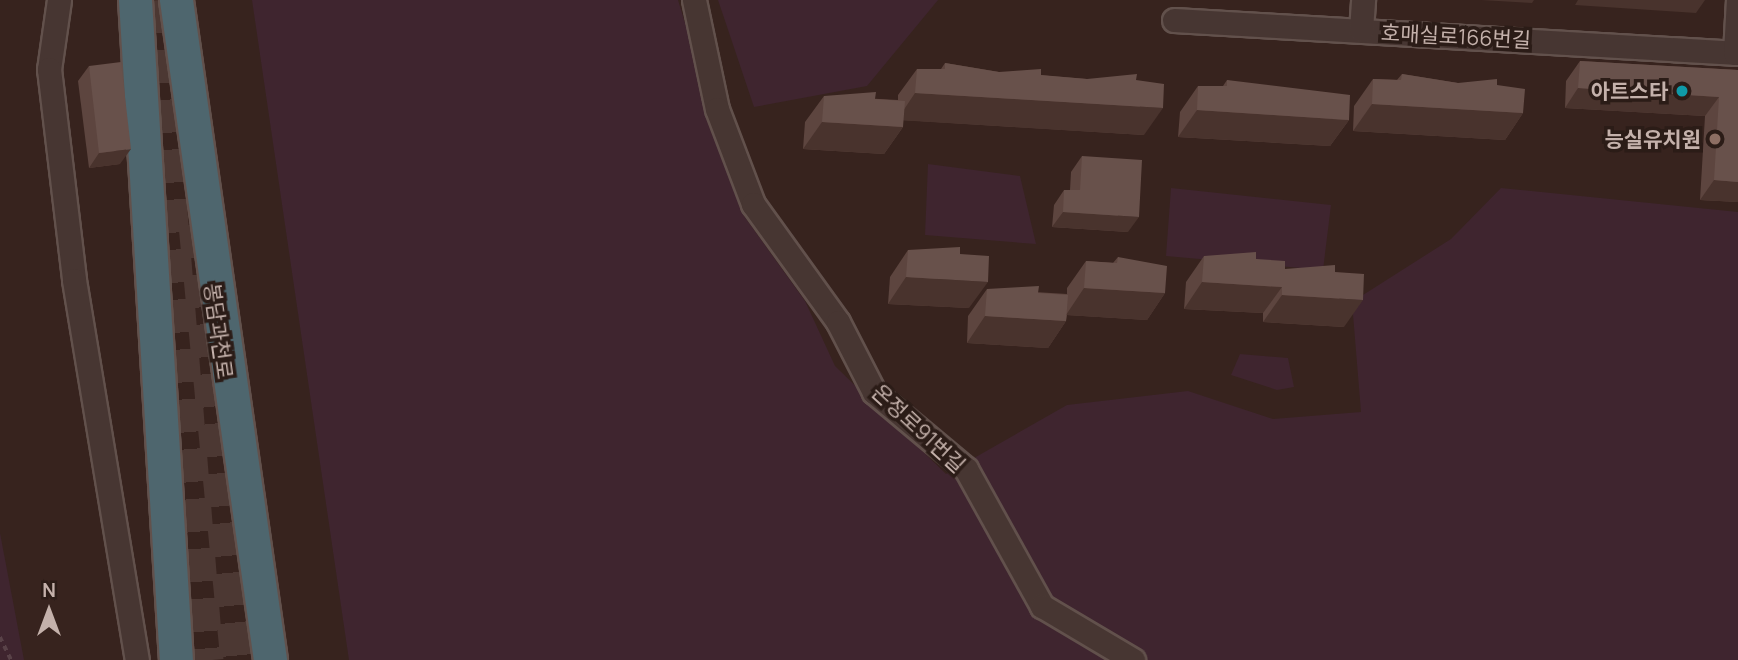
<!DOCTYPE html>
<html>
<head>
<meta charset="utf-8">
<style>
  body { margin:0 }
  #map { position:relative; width:1738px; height:660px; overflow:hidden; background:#37231e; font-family:Manrope,"Noto Sans KR",sans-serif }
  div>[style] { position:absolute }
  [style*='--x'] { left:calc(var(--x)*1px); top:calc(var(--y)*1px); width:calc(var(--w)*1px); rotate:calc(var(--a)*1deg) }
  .green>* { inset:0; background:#3f252f }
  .highway-tunnel>* { height:33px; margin-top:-16.5px; transform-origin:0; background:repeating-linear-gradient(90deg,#4c3833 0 33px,transparent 0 50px) }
  .path>* { height:3.5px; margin-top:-1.75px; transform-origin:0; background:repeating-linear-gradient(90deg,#594248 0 5px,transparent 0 10px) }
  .roads { filter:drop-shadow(2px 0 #62514c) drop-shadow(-2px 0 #62514c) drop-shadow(0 2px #62514c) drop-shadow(0 -2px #62514c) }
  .minor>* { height:23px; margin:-11.5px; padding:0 11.5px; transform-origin:11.5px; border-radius:11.5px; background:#473632 }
  .highway>* { height:33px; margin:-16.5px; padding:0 16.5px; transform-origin:16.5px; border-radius:16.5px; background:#4e666e }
  .wall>* { inset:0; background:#5d453f }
  .shaded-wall>* { inset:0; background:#49332d }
  .building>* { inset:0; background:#68514b }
  .dots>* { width:19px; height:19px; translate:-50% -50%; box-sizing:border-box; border:4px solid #2b1c17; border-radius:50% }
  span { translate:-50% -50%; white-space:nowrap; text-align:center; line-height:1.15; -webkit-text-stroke:7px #2b1c17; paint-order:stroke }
  .street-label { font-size:21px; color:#c4b1ab }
  .poi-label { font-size:21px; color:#c4b1ab; font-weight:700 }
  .right { translate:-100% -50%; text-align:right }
  .north { position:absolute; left:14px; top:576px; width:70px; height:70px; -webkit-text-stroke:5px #2b1c17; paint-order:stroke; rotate:0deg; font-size:19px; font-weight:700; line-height:28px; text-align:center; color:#c4b1ab }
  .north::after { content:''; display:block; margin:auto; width:24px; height:32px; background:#c4b1ab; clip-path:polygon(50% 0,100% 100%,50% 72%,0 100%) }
</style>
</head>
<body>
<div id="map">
  <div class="green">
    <i style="clip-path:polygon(252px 0,678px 0,744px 216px,805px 301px,835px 366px,946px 474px,1067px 405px,1188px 391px,1273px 419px,1361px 412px,1352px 302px,1451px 239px,1501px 188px,1738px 212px,1738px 660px,349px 660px)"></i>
    <i style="clip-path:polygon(718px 0,938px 0,867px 86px,754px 107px)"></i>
    <i style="clip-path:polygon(928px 164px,1020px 176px,1036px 244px,925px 235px)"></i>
    <i style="clip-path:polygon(1171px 188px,1331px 205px,1323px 270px,1166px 256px)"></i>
    <i style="clip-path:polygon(1240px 354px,1288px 358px,1294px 387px,1277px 390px,1231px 375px)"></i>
    <i style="clip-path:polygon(0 533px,24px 660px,0 660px)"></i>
  </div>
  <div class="highway-tunnel">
    <i style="--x:154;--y:0;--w:662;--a:85.41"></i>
    <i style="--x:195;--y:224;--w:438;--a:84.5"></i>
  </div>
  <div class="path">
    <i style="--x:0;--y:637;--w:25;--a:64"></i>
  </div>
  <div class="roads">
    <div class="minor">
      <i style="--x:59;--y:0;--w:70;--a:98.2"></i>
      <i style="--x:49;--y:69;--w:212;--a:83.2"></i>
      <i style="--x:74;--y:280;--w:385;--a:80.6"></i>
      <i style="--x:694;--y:0;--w:111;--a:78.1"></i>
      <i style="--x:717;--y:109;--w:102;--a:69.2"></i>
      <i style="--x:753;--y:204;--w:145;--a:54.2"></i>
      <i style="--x:838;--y:322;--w:79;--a:62.8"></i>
      <i style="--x:874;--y:392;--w:120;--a:39.9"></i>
      <i style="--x:966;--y:469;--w:157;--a:61"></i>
      <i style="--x:1042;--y:606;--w:106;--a:30.7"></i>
      <i style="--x:1174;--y:20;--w:565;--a:3.35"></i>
      <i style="--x:1361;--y:30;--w:30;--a:-86"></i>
      <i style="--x:1735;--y:53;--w:53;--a:-86.8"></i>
    </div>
    <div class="highway">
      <i style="--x:135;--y:0;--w:661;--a:86.45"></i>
      <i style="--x:176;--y:0;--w:667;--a:81.89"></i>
    </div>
  </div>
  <div class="wall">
    <i style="clip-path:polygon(1580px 61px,1738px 70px,1738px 202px,1700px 200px,1705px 116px,1565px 108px,1566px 81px)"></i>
    <i style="clip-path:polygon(945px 63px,999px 72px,1087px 79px,1136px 80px,1144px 135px,903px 120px,903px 127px,884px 154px,803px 149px,805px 122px,824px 96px,898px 100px,898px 95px,917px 69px,941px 69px)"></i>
    <i style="clip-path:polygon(89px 66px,120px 164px,89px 168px,78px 81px)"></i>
    <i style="clip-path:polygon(1402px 74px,1458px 83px,1497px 85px,1523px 113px,1505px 140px,1353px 131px,1354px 106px,1373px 79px,1397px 80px)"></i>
    <i style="clip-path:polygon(1227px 80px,1349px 120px,1330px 146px,1178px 137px,1180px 112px,1198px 86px,1223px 86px)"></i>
    <i style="clip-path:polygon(1082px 156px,1128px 232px,1052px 227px,1054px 205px,1064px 190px,1070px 190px,1071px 172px)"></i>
    <i style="clip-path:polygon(908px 250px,969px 308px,888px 304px,890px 277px)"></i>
    <i style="clip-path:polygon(1204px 256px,1256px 259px,1285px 269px,1335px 272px,1344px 327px,1263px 322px,1263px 313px,1184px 309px,1186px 282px)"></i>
    <i style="clip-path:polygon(1118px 257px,1165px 293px,1147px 320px,1067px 315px,1066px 321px,1048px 348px,967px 343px,968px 316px,987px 289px,1067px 294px,1067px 288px,1086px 261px,1113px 263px)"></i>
  </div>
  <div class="shaded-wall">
    <i style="clip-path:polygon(1481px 0,1534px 0,1532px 3px)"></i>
    <i style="clip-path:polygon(1578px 0,1705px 0,1696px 13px,1575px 5px)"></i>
    <i style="clip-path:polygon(1578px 88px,1719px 97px,1705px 116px,1565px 108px)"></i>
    <i style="clip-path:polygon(915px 93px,1163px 108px,1144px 135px,897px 120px)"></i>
    <i style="clip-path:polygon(1372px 104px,1523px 113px,1505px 140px,1353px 131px)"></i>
    <i style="clip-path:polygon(1197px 110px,1349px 120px,1330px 146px,1178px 137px)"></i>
    <i style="clip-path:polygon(822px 122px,903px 127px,884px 154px,803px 149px)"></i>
    <i style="clip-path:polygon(131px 149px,120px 164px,89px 168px,99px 153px)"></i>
    <i style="clip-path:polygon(1714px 180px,1738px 182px,1738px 202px,1700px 200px)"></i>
    <i style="clip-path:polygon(1063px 212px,1139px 217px,1128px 232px,1052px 227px)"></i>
    <i style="clip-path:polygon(906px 277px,988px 282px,969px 308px,888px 304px)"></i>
    <i style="clip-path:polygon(1202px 282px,1282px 287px,1263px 313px,1184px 309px)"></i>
    <i style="clip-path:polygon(1084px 288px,1165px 293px,1147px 320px,1066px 315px)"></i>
    <i style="clip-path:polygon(1282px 295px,1363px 300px,1344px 327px,1263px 322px)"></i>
    <i style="clip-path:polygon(985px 316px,1066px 321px,1048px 348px,967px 343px)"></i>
  </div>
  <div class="building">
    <i style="clip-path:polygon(1580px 61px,1738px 70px,1738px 182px,1714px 180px,1719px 97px,1578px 88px)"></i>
    <i style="clip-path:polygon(121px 62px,131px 149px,99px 153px,89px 66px)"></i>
    <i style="clip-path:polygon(945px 63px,999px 72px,1041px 69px,1041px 75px,1087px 79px,1137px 74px,1136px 80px,1164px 84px,1163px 108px,915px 93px,917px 69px,945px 69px)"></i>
    <i style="clip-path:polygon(1402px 74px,1458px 83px,1497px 79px,1497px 85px,1525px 89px,1523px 113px,1372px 104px,1373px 79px,1401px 80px)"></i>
    <i style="clip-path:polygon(1227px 80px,1350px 95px,1349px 120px,1197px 110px,1198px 86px,1227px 86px)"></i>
    <i style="clip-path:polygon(876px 92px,875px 99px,905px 101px,903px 127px,822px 122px,824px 96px)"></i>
    <i style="clip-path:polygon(1082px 156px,1142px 160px,1139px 217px,1063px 212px,1064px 190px,1080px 190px)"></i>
    <i style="clip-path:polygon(960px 247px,960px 254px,989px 256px,988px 282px,906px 277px,908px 250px)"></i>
    <i style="clip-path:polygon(1256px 252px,1256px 259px,1285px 261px,1285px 269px,1335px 265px,1335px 272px,1364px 274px,1363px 300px,1282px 295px,1282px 287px,1202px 282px,1204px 256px)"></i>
    <i style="clip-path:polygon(1118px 257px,1167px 266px,1165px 293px,1084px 288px,1086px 261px,1117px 263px)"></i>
    <i style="clip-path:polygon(1039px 286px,1038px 293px,1068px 295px,1066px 321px,985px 316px,987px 289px)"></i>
  </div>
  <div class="dots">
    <i style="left:1682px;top:91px;background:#0f9aa8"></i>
    <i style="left:1715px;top:139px;background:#8d6e63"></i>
  </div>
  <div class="street-label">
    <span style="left:1456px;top:36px;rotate:3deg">호매실로166번길</span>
    <span style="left:219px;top:331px;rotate:82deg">봉담과천로</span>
    <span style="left:919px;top:428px;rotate:43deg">온정로91번길</span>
  </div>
  <div class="poi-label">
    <span class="right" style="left:1668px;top:91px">아트스타</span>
    <span class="right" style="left:1701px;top:139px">능실유치원</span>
  </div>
  <div class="north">N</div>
</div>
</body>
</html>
